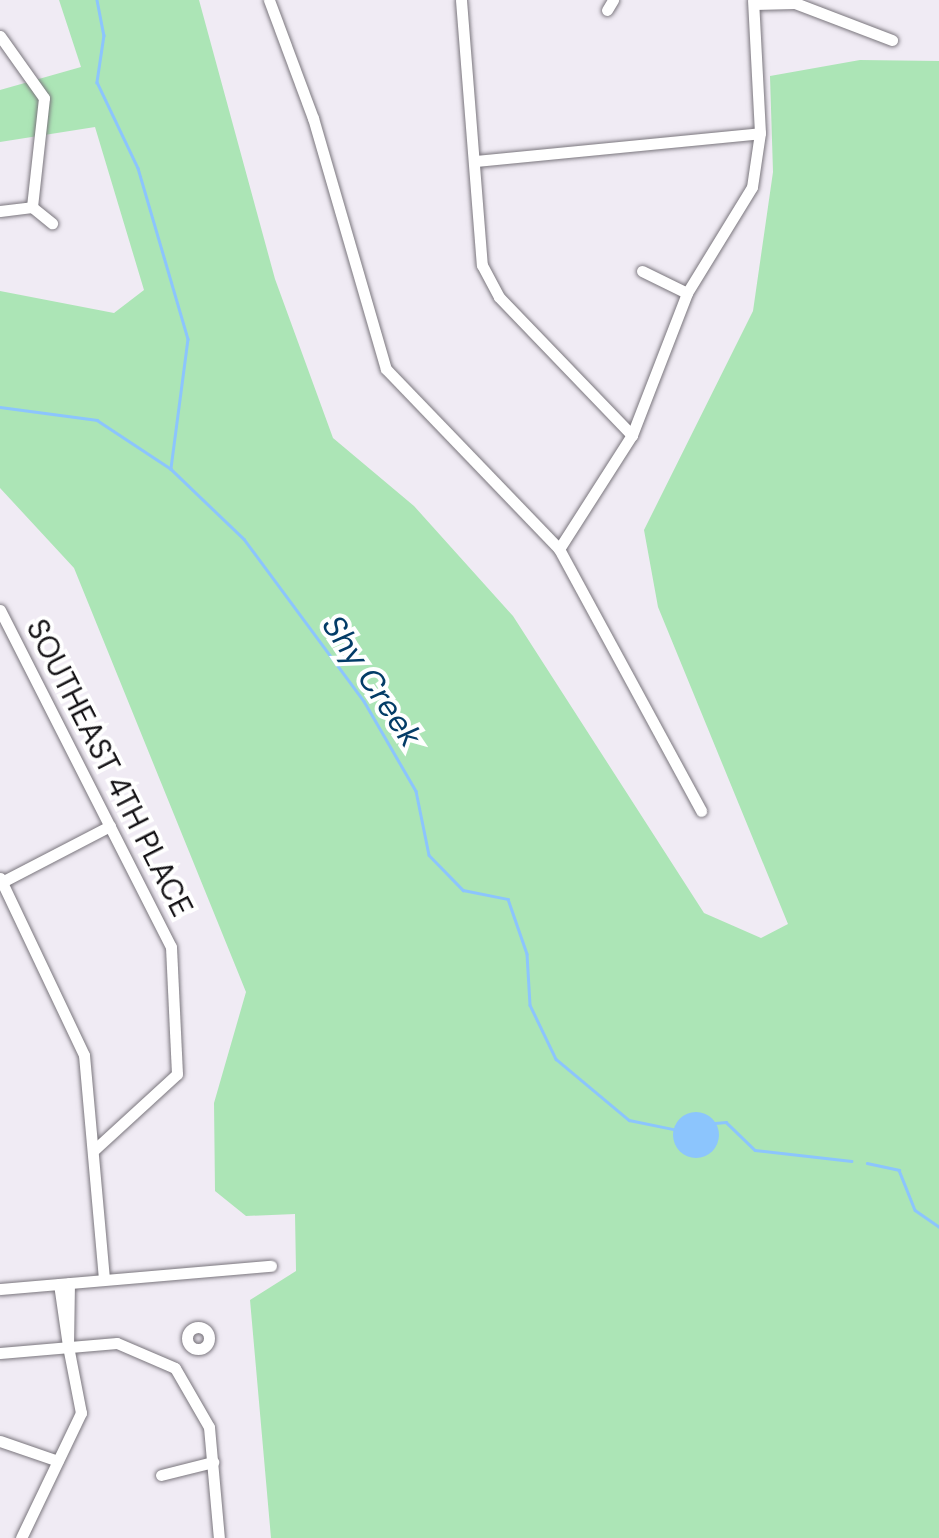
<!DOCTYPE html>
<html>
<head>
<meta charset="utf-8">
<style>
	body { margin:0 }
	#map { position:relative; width:939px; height:1538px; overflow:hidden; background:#f0ebf4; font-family:"DM Sans",sans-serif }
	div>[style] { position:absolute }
	.green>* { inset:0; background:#ace5b6 }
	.water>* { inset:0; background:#8cc5fd }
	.round { border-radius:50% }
	.stream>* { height:2.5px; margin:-1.25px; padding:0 1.25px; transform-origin:1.25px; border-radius:1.25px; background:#8cc5fd }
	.roads { filter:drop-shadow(0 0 2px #7a767d) drop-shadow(0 0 2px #7a767d) }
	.minor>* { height:11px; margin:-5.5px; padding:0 5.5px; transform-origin:5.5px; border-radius:5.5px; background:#fff }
	.minor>.ring { margin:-5.5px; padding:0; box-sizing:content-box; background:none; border:11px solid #fff; border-radius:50% }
	span { translate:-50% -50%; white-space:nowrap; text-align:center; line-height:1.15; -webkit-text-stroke:8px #fff; paint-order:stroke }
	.street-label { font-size:30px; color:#151316 }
	.water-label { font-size:32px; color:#033c67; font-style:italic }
</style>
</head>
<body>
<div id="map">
	<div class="green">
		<div style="clip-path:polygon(59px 0,199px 0,275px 279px,333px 438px,414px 506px,513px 616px,704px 913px,761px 938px,788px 924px,658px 607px,644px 530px,753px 311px,773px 172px,770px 76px,860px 60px,939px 61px,939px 1538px,271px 1538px,250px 1300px,296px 1271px,295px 1214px,246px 1216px,215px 1191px,214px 1103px,246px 992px,74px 568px,0 488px,0 291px,114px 313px,144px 290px,95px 127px,0 142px,0 90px,81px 67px)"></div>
	</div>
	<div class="water">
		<div class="round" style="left:673px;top:1112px;width:46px;height:46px"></div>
	</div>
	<div class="stream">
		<div style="left:97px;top:0;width:36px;rotate:79deg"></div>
		<div style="left:104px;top:35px;width:48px;rotate:98.5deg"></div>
		<div style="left:97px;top:82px;width:95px;rotate:64.5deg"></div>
		<div style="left:138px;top:168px;width:178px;rotate:73.7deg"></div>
		<div style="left:188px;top:339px;width:131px;rotate:97.5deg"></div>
		<div style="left:171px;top:469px;width:101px;rotate:43.8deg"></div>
		<div style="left:244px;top:539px;width:202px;rotate:53.5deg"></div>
		<div style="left:364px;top:701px;width:104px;rotate:60deg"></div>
		<div style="left:416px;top:791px;width:65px;rotate:78.5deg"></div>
		<div style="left:429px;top:855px;width:49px;rotate:45.8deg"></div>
		<div style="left:463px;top:890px;width:46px;rotate:11.3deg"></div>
		<div style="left:508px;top:899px;width:58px;rotate:70.9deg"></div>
		<div style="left:527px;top:954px;width:51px;rotate:86.6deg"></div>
		<div style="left:530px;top:1005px;width:60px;rotate:64.3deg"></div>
		<div style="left:556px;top:1059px;width:95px;rotate:39.9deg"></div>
		<div style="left:629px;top:1120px;width:45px;rotate:11.6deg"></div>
		<div style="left:0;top:407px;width:98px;rotate:7.6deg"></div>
		<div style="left:97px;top:420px;width:89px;rotate:33.5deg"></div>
		<div style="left:715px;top:1123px;width:11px;rotate:-5deg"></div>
		<div style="left:726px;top:1122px;width:40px;rotate:44deg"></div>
		<div style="left:755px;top:1150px;width:97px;rotate:6.5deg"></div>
		<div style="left:867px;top:1163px;width:33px;rotate:12deg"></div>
		<div style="left:899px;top:1170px;width:43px;rotate:68.2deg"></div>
		<div style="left:915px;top:1210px;width:29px;rotate:35deg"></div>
	</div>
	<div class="roads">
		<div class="minor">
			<div style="left:269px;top:0;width:126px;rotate:69.6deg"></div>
			<div style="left:313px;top:118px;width:261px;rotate:73.8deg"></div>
			<div style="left:386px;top:369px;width:250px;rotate:46.1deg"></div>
			<div style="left:559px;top:549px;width:298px;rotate:61.5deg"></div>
			<div style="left:461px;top:0;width:266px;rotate:85.5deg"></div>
			<div style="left:482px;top:265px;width:36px;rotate:62deg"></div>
			<div style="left:499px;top:297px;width:192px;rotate:46.1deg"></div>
			<div style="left:754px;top:4px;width:41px;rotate:-1.4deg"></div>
			<div style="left:795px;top:3px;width:104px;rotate:20.9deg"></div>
			<div style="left:607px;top:10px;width:12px;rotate:-59deg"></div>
			<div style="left:0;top:36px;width:76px;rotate:54.6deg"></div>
			<div style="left:44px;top:98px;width:110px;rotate:96.3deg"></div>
			<div style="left:476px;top:161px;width:285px;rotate:-5.6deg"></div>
			<div style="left:0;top:211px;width:32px;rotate:-7deg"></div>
			<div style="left:32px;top:207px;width:26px;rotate:39deg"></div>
			<div style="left:642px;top:271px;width:50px;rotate:26.1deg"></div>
			<div style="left:559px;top:549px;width:135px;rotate:-57.4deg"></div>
			<div style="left:632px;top:435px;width:152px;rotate:-68.8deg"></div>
			<div style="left:687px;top:293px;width:124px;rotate:-58.5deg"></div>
			<div style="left:752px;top:187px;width:55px;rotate:-81.6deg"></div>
			<div style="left:760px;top:133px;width:133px;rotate:-93deg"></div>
			<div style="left:0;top:610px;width:378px;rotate:63.1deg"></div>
			<div style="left:171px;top:947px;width:127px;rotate:87.3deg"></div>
			<div style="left:177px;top:1074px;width:114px;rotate:137.5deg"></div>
			<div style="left:0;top:878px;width:196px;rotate:64.6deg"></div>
			<div style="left:84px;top:1055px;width:225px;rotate:84.9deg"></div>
			<div style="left:0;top:883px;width:124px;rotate:-27.4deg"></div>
			<div style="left:59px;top:1284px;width:63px;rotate:81.7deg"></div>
			<div style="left:68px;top:1346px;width:63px;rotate:-89.1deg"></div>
			<div style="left:0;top:1289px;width:272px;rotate:-4.9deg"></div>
			<div class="ring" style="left:187px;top:1327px;width:11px;height:11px"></div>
			<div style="left:0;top:1353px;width:117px;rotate:-4.9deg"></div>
			<div style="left:117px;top:1343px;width:63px;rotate:23.3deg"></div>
			<div style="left:175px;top:1368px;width:68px;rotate:60deg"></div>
			<div style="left:209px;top:1427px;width:111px;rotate:84.9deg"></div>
			<div style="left:0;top:1441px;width:61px;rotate:19deg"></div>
			<div style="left:161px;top:1475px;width:54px;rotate:-14deg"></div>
			<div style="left:21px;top:1538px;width:139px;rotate:-64.4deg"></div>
			<div style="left:81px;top:1413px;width:68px;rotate:-101deg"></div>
		</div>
	</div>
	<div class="street-label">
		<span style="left:109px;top:768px;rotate:63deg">SOUTHEAST 4TH PLACE</span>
	</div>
	<div class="water-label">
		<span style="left:372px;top:681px;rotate:56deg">Shy Creek</span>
	</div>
</div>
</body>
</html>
